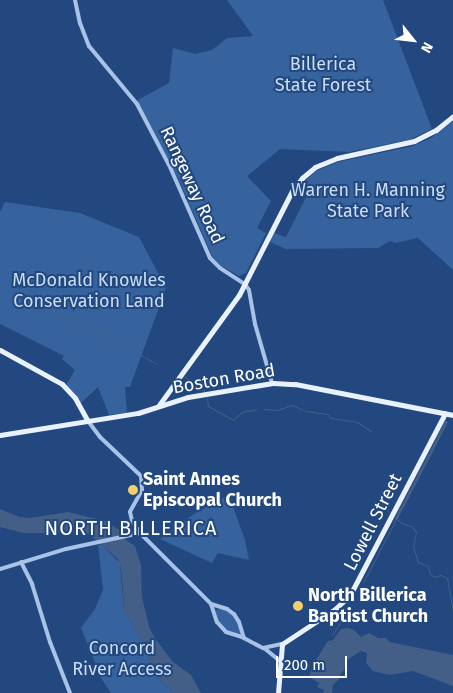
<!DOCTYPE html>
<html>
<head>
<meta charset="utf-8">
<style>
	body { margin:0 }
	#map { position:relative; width:453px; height:693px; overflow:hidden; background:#22487f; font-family:"Fira Sans",sans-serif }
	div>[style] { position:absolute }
	.green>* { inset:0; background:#36629d }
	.water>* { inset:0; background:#435f87 }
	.stream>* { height:1px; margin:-0.5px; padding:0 0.5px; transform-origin:0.5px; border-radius:0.5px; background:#435f87 }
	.canal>* { height:2.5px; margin:-1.25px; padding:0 1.25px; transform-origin:1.25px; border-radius:1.25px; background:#435f87 }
	.minor>* { height:4px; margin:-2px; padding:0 2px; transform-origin:2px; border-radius:2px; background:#a8c3e7 }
	.major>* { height:5px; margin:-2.5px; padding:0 2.5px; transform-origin:2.5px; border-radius:2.5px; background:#e9f1fd }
	.dots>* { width:14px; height:14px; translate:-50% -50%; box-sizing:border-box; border:2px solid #22487f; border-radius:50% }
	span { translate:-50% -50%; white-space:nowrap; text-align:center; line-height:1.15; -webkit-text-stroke:4px #22487f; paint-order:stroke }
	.park-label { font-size:18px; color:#cbddf5 }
	.street-label { font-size:18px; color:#fff }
	.poi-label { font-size:18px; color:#fff; font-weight:700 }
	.left { translate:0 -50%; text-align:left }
	.quarter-label { font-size:20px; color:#fff; letter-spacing:1px }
	.north { position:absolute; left:388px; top:15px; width:50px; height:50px; -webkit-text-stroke:4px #22487f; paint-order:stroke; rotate:119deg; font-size:14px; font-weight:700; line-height:20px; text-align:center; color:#fff }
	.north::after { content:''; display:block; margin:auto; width:18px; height:22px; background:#fff; clip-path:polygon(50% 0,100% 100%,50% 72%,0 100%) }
	.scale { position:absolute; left:276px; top:656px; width:71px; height:22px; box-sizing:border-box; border:2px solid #fff; border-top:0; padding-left:6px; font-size:15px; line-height:18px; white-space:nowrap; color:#fff; -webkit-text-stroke:4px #22487f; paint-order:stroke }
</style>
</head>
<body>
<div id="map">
	<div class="green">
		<div style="clip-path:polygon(227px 0,383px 0,432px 129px,409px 140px,349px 152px,280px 149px,247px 176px,271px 201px,257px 228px,266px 233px,246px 273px,239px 276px,220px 265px,213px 258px,178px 178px,136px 101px,169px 83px,173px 48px,195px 54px,212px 50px,227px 38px,253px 36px)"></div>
		<div style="clip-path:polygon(453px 121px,453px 270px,418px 238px,395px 243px,390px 241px,378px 248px,286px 249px,270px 242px,274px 233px,286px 237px,309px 191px,298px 188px,316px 171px,338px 162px,413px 146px,431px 138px)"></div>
		<div style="clip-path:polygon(5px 202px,80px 213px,139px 237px,166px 288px,130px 387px,125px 387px,127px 413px,109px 415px,98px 387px,81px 403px,66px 385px,75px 370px,62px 359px,64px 356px,0 324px,0 212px)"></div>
		<div style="clip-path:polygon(229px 495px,245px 540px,249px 560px,218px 553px,212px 563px,160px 539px,194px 514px)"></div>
		<div style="clip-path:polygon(101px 544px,120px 563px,124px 611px,145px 644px,153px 673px,174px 693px,111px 693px,95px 669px,96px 665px,81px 628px,95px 609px,103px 590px,98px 545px)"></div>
		<div style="clip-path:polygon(220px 608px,227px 609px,236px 617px,241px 632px,239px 634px,220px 628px,215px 611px)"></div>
	</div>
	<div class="water">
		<div style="clip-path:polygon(0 509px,20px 517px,30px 518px,68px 512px,105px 521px,119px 530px,126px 540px,135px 546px,141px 565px,142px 597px,149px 627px,156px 640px,173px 662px,191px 675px,201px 693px,174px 693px,153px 673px,145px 644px,124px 611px,122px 577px,120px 563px,116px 557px,87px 533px,23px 533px,0 527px)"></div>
		<div style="clip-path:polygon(348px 628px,354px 630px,361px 637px,369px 633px,378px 638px,386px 638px,390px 642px,453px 655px,453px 686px,413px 671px,389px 675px,373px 671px,366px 663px,367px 653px,361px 651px,347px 660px,344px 670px,339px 676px,339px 679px,333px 685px,332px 693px,323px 693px,324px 690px,317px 687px,319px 683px,309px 677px,313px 665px,328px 641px,333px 640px,341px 629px)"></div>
	</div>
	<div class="stream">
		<div style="left:38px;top:310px;width:40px;rotate:14.4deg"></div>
		<div style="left:77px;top:320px;width:91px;rotate:28.8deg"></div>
		<div style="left:185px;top:377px;width:24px;rotate:36deg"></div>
		<div style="left:207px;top:397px;width:9px;rotate:84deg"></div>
		<div style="left:208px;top:406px;width:29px;rotate:29deg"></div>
		<div style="left:233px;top:420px;width:12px;rotate:-42deg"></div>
		<div style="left:242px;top:412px;width:15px;rotate:-11deg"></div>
		<div style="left:264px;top:409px;width:13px;rotate:4deg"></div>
		<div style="left:277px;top:410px;width:16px;rotate:-18deg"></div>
		<div style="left:292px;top:405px;width:15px;rotate:23deg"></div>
		<div style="left:306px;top:411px;width:21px;rotate:8deg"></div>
		<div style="left:327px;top:414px;width:6px;rotate:45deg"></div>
		<div style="left:331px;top:418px;width:26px;rotate:9deg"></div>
		<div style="left:357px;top:422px;width:17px;rotate:33deg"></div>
		<div style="left:381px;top:491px;width:15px;rotate:82deg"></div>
		<div style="left:383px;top:506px;width:10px;rotate:45deg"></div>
		<div style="left:395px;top:517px;width:8px;rotate:45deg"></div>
		<div style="left:401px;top:523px;width:10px;rotate:17deg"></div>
		<div style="left:411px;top:526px;width:8px;rotate:50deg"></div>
		<div style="left:416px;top:532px;width:14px;rotate:102deg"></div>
		<div style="left:413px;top:546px;width:17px;rotate:73deg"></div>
		<div style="left:418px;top:562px;width:11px;rotate:22deg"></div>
		<div style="left:428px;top:566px;width:8px;rotate:76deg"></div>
		<div style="left:430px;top:574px;width:5px;rotate:37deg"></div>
		<div style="left:434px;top:577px;width:7px;rotate:-16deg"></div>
		<div style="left:441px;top:575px;width:7px;rotate:27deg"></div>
		<div style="left:447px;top:578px;width:34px;rotate:80deg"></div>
		<div style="left:364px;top:581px;width:70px;rotate:-62.7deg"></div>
		<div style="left:332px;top:635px;width:22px;rotate:-56deg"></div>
	</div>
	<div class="canal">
		<div style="left:432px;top:449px;width:30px;rotate:-63deg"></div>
		<div style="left:420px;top:472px;width:24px;rotate:-62deg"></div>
		<div style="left:396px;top:518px;width:50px;rotate:-62.4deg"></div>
	</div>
	<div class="minor">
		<div style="left:75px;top:0;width:24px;rotate:78deg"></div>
		<div style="left:80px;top:23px;width:25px;rotate:69deg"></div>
		<div style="left:89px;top:46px;width:75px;rotate:50.4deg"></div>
		<div style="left:137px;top:104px;width:71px;rotate:62.4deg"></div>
		<div style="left:170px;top:167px;width:99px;rotate:66.3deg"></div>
		<div style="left:210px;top:258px;width:14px;rotate:45deg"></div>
		<div style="left:220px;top:268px;width:30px;rotate:33deg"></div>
		<div style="left:245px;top:284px;width:7px;rotate:56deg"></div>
		<div style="left:249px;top:290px;width:35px;rotate:80deg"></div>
		<div style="left:255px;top:324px;width:61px;rotate:73.9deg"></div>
		<div style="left:88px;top:421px;width:20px;rotate:53deg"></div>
		<div style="left:100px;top:437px;width:57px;rotate:43.6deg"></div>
		<div style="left:141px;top:476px;width:14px;rotate:86deg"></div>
		<div style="left:142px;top:490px;width:25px;rotate:119deg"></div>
		<div style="left:130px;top:512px;width:9px;rotate:77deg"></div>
		<div style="left:132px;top:521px;width:14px;rotate:56deg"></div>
		<div style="left:140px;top:533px;width:100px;rotate:45deg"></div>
		<div style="left:211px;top:604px;width:17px;rotate:17deg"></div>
		<div style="left:227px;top:609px;width:9px;rotate:36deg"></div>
		<div style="left:234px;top:614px;width:9px;rotate:58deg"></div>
		<div style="left:239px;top:622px;width:17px;rotate:73deg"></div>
		<div style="left:21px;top:562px;width:25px;rotate:63deg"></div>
		<div style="left:32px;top:584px;width:61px;rotate:72.8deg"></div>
		<div style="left:50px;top:642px;width:55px;rotate:68.6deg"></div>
		<div style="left:0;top:569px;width:69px;rotate:-16.9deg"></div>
		<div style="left:66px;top:549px;width:76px;rotate:-12.2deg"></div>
		<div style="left:211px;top:604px;width:19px;rotate:72deg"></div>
		<div style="left:217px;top:622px;width:13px;rotate:48deg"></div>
		<div style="left:226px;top:632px;width:17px;rotate:17deg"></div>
		<div style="left:242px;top:637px;width:24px;rotate:28deg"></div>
		<div style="left:263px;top:648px;width:19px;rotate:-12deg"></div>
		<div style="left:264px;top:648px;width:22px;rotate:39deg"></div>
	</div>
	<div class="major">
		<div style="left:0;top:350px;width:71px;rotate:28.7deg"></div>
		<div style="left:62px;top:384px;width:19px;rotate:47deg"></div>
		<div style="left:75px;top:398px;width:26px;rotate:61deg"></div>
		<div style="left:159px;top:405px;width:136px;rotate:-54deg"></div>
		<div style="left:239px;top:295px;width:117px;rotate:-63deg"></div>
		<div style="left:292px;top:191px;width:16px;rotate:-52deg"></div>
		<div style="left:302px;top:178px;width:17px;rotate:-40deg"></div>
		<div style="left:315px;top:167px;width:24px;rotate:-22deg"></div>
		<div style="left:337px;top:158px;width:79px;rotate:-12.4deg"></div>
		<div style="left:414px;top:141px;width:25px;rotate:-27deg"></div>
		<div style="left:436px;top:130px;width:22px;rotate:-39deg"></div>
		<div style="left:0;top:435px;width:140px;rotate:-9.1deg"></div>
		<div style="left:138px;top:413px;width:52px;rotate:-17.7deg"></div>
		<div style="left:188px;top:397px;width:86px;rotate:-9.4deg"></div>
		<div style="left:273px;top:383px;width:22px;rotate:3deg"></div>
		<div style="left:295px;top:384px;width:161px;rotate:11.1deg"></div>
		<div style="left:278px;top:693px;width:49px;rotate:-85.3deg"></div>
		<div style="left:282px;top:644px;width:64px;rotate:-33.4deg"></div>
		<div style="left:335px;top:609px;width:21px;rotate:-43deg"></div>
		<div style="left:350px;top:595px;width:205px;rotate:-62.4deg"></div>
	</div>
	<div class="dots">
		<div style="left:133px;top:490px;background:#f2cf6a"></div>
		<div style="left:298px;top:606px;background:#f2cf6a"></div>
	</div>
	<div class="park-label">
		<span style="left:323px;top:75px">Billerica<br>State Forest</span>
		<span style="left:368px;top:201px">Warren H. Manning<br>State Park</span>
		<span style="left:89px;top:291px">McDonald Knowles<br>Conservation Land</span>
		<span style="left:122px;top:659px">Concord<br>River Access</span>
	</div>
	<div class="street-label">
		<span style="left:192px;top:185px;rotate:65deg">Rangeway Road</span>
		<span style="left:224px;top:379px;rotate:-10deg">Boston Road</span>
		<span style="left:373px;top:522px;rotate:-63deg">Lowell Street</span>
	</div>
	<div class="poi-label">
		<span class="left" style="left:143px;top:490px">Saint Annes<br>Episcopal Church</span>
		<span class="left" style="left:308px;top:606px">North Billerica<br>Baptist Church</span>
	</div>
	<div class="quarter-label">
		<span style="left:131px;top:528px">NORTH BILLERICA</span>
	</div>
	<div class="north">N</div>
	<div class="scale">200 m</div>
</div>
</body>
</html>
